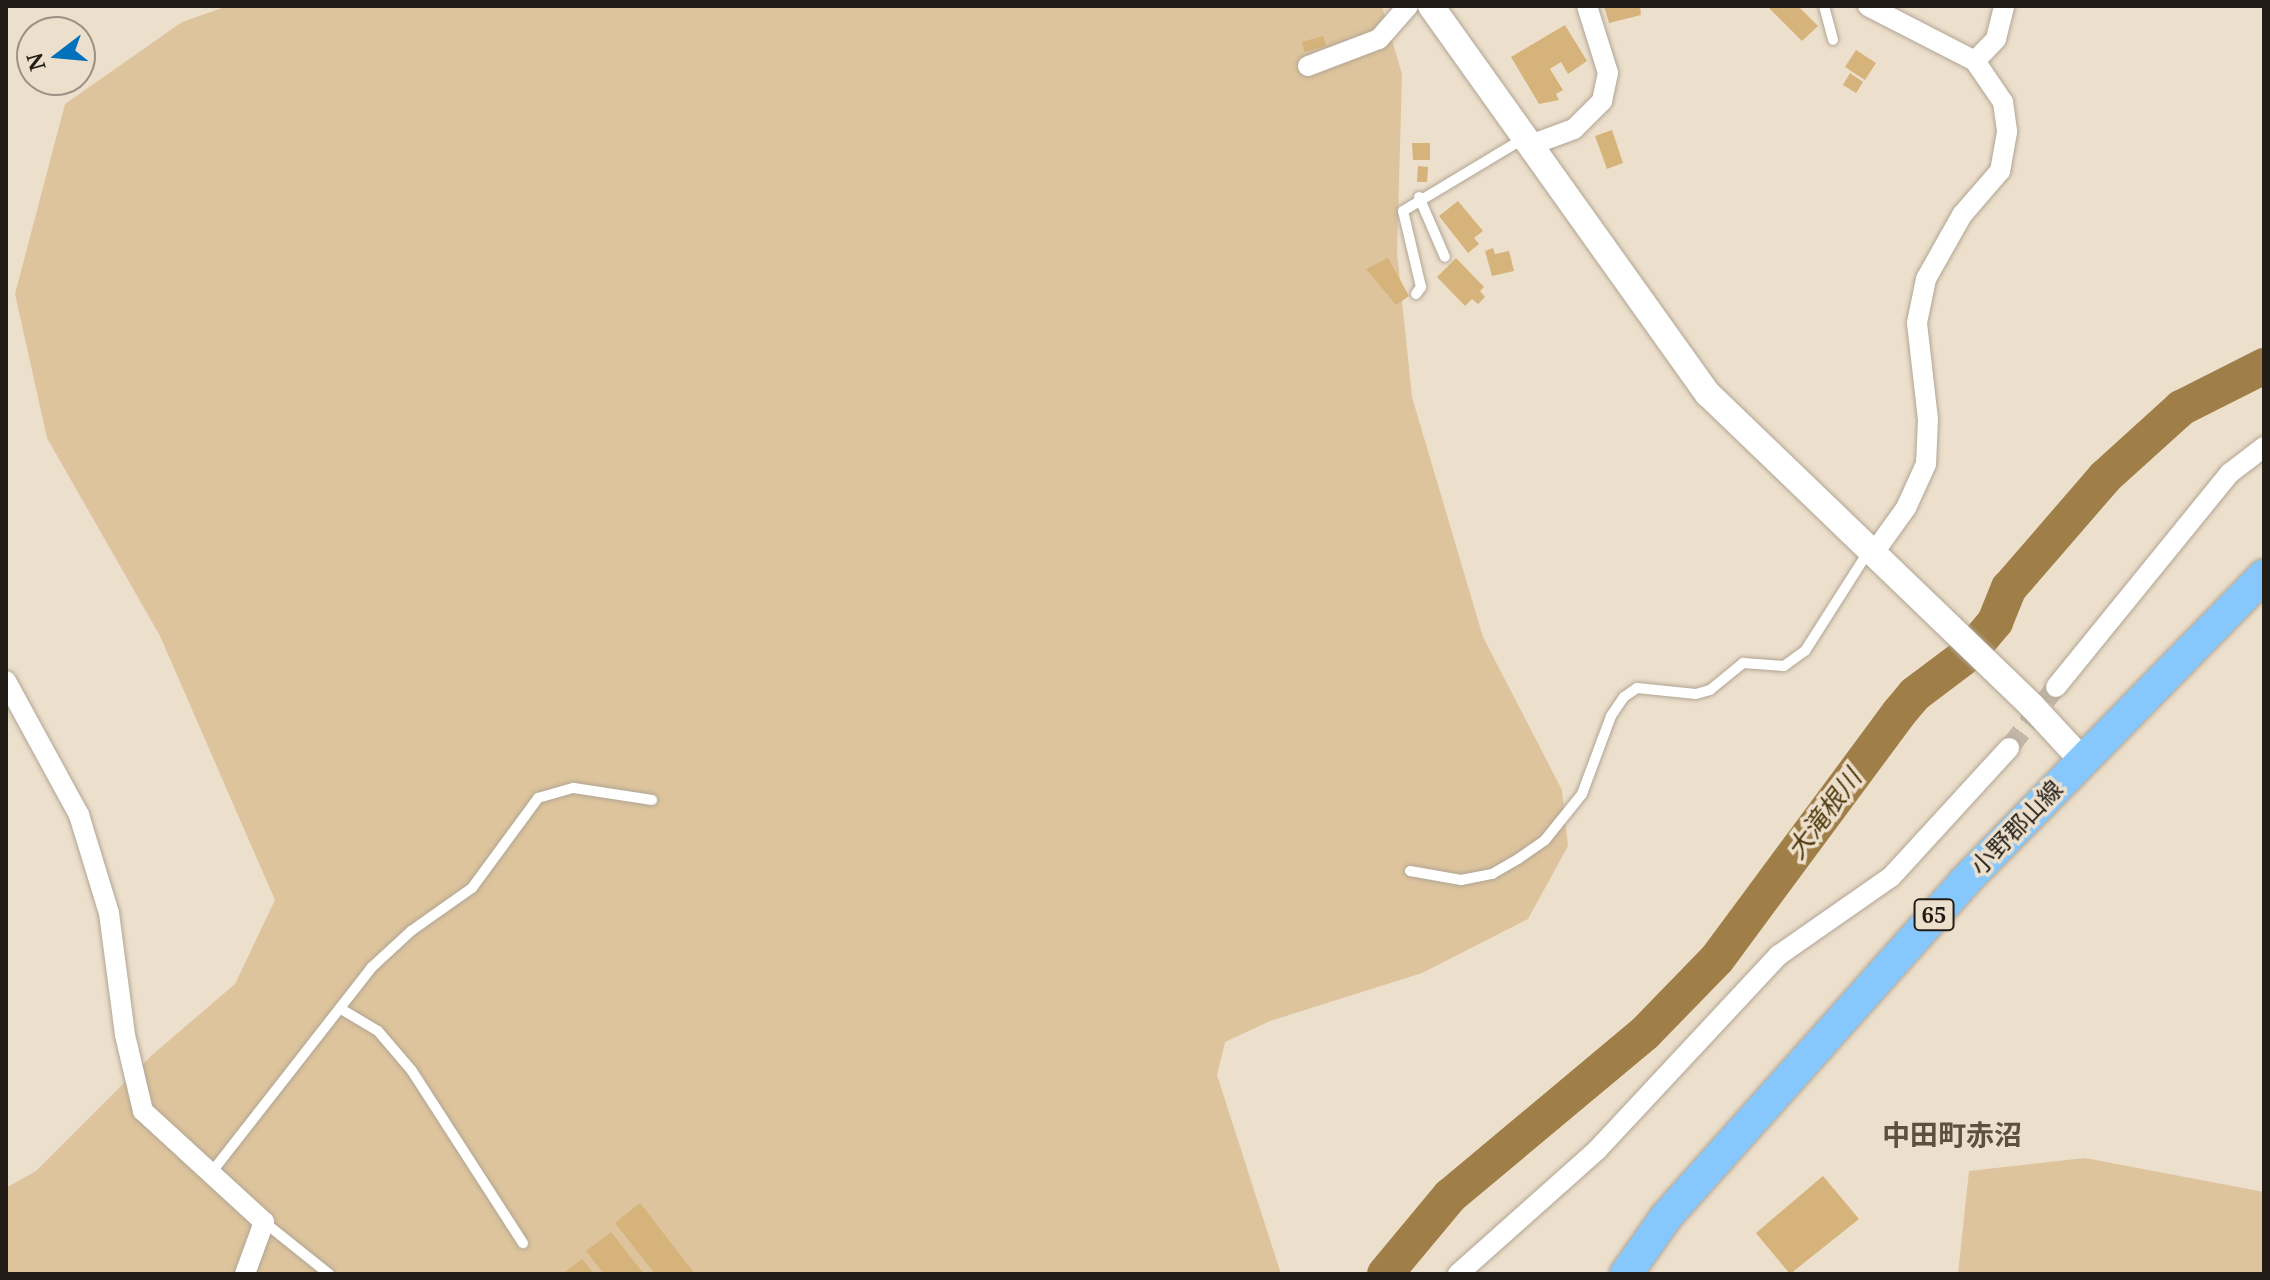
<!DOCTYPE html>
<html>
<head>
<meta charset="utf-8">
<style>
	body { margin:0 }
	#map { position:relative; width:2270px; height:1280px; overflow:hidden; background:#ecdfcc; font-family:"Noto Serif","Noto Sans JP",serif }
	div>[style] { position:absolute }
	.green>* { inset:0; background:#ddc49d }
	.river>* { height:36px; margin:-18px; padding:0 18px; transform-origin:18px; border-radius:18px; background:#9f7e48 }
	.building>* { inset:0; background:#d6b37b }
	.minor-tunnel>* { height:20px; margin-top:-10px; transform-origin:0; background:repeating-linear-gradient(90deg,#c3b8a8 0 20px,transparent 0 30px) }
	.roads { filter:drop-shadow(0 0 2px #b1a593) drop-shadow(0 0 2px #b1a593) }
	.service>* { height:10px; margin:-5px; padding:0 5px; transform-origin:5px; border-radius:5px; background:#fff }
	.minor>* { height:20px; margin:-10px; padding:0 10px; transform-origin:10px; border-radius:10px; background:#fff }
	.tertiary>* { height:26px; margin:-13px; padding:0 13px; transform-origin:13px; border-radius:13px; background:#fff }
	.primary>* { height:32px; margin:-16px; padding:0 16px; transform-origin:16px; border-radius:16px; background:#86c7fd }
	span { translate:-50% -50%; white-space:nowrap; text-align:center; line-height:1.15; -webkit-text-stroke:7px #ecdfcc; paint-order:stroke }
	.shield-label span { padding:2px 6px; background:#ecdfcc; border:2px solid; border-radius:6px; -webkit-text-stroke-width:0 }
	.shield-label { font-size:22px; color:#211d16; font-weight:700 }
	.street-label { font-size:24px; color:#211d16 }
	.water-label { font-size:26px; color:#51390c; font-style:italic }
	.quarter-label { font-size:28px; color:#5c5141; font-weight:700 }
	.frame { position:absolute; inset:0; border:8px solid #211d16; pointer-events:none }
	.north { position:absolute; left:16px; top:16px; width:80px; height:80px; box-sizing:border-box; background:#ecdfcc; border:2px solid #9b9183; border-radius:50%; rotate:254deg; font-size:22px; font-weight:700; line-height:32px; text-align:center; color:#211d16 }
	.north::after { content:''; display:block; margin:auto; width:28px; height:36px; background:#0171bc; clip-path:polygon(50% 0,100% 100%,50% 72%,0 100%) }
</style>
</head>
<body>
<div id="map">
	<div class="green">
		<div style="clip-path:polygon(228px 6px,1382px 6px,1402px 74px,1397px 252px,1412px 397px,1483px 637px,1562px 790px,1568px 846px,1528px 919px,1422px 973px,1270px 1021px,1225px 1042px,1217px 1075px,1281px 1274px,6px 1274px,6px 1188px,36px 1171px,152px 1055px,235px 984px,275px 900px,160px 636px,47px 438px,15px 294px,65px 104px,182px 22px)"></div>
		<div style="clip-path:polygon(2085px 1158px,2264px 1192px,2264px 1274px,1958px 1274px,1969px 1171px)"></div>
	</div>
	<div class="river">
		<div style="left:1385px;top:1274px;width:102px;rotate:-50.2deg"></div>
		<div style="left:1450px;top:1196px;width:254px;rotate:-39.9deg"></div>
		<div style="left:1645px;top:1033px;width:103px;rotate:-45.8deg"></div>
		<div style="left:1717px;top:959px;width:306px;rotate:-53.5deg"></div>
		<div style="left:1899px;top:713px;width:25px;rotate:-50deg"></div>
		<div style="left:1915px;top:694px;width:66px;rotate:-37deg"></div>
		<div style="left:1968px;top:654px;width:42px;rotate:-49.8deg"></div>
		<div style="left:1995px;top:622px;width:37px;rotate:-68deg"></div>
		<div style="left:2009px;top:588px;width:147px;rotate:-49.1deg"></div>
		<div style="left:2105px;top:477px;width:103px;rotate:-42.2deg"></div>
		<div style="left:2181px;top:408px;width:93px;rotate:-26.8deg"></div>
	</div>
	<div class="building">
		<div style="clip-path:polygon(1604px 6px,1640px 6px,1641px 15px,1609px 23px)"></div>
		<div style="clip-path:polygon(1767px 6px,1798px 6px,1818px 26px,1802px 41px)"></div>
		<div style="clip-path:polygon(1565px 25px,1587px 61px,1568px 74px,1561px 62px,1550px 69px,1563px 90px,1556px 94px,1559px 100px,1539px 104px,1511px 57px)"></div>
		<div style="clip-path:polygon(1323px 36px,1326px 46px,1304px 52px,1302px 42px)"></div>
		<div style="clip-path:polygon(1856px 50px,1876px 63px,1865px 80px,1845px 67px)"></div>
		<div style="clip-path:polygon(1850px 73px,1863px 82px,1856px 93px,1843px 85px)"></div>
		<div style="clip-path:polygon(1612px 130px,1623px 163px,1607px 169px,1595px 136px)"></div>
		<div style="clip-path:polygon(1412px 143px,1430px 143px,1430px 160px,1413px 160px)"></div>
		<div style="clip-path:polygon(1418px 166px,1428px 167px,1427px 182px,1417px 182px)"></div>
		<div style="clip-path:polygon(1458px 201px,1483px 231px,1474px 238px,1479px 244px,1468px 253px,1439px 216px)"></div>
		<div style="clip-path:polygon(1493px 248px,1495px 254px,1509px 251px,1514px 271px,1492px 276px,1485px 251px)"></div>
		<div style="clip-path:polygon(1388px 258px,1409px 296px,1396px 305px,1366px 269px)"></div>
		<div style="clip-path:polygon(1456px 258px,1484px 287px,1480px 291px,1485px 297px,1478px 304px,1472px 299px,1465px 306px,1437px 277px)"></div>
		<div style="clip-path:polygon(1823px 1176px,1859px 1219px,1790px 1274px,1756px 1233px)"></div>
		<div style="clip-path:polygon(640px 1203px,695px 1274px,655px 1274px,615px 1223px)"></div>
		<div style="clip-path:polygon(611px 1232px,644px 1274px,604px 1274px,586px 1251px)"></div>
		<div style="clip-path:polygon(582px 1259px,594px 1274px,562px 1274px)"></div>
	</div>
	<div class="minor-tunnel">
		<div style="left:2009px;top:748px;width:77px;rotate:-52.4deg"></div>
	</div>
	<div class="roads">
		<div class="service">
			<div style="left:1824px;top:6px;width:35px;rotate:75deg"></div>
			<div style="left:1419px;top:197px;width:65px;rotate:66.6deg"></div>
			<div style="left:1416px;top:294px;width:9px;rotate:-54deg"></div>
			<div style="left:1421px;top:287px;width:78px;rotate:-103.3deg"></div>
			<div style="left:1403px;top:211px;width:140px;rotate:-31deg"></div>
			<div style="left:1410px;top:871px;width:52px;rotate:10deg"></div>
			<div style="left:1461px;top:880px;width:32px;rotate:-11deg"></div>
			<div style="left:1492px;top:874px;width:30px;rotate:-30deg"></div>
			<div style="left:1518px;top:859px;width:33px;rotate:-35deg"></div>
			<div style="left:1545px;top:840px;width:59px;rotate:-51.2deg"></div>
			<div style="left:1582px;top:794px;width:83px;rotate:-69.6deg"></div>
			<div style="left:1611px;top:716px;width:23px;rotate:-56deg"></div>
			<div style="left:1624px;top:697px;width:16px;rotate:-35deg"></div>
			<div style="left:1637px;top:688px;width:59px;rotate:5.8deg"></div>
			<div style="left:1696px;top:694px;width:15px;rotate:-16deg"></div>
			<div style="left:1710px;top:690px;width:43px;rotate:-39.3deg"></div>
			<div style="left:1743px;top:663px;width:41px;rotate:4.2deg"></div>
			<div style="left:1784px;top:666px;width:26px;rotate:-36deg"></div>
			<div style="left:1805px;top:651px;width:117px;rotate:-57.5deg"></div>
			<div style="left:341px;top:1009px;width:43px;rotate:30.7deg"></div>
			<div style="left:378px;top:1031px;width:52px;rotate:49.6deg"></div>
			<div style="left:412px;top:1071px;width:205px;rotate:57.2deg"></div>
			<div style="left:211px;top:1173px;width:261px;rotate:-52deg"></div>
			<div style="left:372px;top:967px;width:53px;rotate:-42.7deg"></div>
			<div style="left:411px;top:931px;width:75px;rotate:-35.2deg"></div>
			<div style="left:472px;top:888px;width:112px;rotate:-53.7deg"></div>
			<div style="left:538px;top:798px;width:37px;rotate:-16deg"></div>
			<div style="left:574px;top:788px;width:79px;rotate:8.7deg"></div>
			<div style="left:264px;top:1222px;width:83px;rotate:38.7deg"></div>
		</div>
		<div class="minor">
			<div style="left:1868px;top:6px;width:120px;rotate:27.2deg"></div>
			<div style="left:1975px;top:61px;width:50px;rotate:55.7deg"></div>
			<div style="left:2003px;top:102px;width:30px;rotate:82deg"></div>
			<div style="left:2007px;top:132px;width:40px;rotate:100deg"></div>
			<div style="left:2000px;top:171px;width:58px;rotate:130.8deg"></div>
			<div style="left:1962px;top:215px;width:73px;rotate:119.4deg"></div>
			<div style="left:1926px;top:279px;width:45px;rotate:101.6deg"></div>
			<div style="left:1917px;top:323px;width:97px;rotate:83.5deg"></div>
			<div style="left:1928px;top:419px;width:45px;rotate:92.5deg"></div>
			<div style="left:1926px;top:464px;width:48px;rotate:114.4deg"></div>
			<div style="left:1906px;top:508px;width:57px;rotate:125.7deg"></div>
			<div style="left:1975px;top:61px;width:30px;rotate:-46deg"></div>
			<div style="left:1996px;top:39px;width:34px;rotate:-76deg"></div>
			<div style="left:1308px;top:66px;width:76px;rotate:-20.8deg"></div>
			<div style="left:1379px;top:39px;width:44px;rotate:-48.7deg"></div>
			<div style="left:1528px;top:146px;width:49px;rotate:-20.3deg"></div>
			<div style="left:1574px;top:129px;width:40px;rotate:-45deg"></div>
			<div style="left:1602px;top:101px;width:29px;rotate:-78deg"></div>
			<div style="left:1608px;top:73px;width:70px;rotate:-107.4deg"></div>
			<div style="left:6px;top:681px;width:153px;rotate:61.4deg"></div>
			<div style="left:79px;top:815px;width:102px;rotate:73deg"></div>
			<div style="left:109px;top:913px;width:123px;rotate:82.5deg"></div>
			<div style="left:125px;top:1035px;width:78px;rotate:76.7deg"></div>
			<div style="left:143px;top:1111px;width:164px;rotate:42.5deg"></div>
			<div style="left:264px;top:1222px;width:55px;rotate:110.1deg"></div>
			<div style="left:2056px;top:687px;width:276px;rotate:-50.9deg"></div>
			<div style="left:2230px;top:473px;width:43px;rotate:-37.4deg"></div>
			<div style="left:1458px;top:1274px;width:186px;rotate:-41.7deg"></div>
			<div style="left:1597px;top:1150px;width:267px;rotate:-47deg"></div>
			<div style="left:1779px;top:955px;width:136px;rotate:-34.9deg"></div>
			<div style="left:1891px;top:877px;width:175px;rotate:-47.5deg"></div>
		</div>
		<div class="tertiary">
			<div style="left:1431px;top:6px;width:477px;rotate:54.5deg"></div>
			<div style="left:1708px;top:394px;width:450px;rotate:43.9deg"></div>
			<div style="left:2032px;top:706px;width:72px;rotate:47.2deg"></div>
		</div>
		<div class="primary">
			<div style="left:1626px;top:1274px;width:70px;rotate:-54.9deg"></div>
			<div style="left:1666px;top:1217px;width:448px;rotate:-48.3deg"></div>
			<div style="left:1964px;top:882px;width:429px;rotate:-45.6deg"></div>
		</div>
	</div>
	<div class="shield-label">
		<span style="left:1934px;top:915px">65</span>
	</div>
	<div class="street-label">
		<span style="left:2016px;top:827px;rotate:-46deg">小野郡山線</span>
	</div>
	<div class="water-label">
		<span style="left:1824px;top:814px;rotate:-53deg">大滝根川</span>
	</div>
	<div class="quarter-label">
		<span style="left:1952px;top:1134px">中田町赤沼</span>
	</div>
	<div class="frame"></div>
	<div class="north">N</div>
</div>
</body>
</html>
